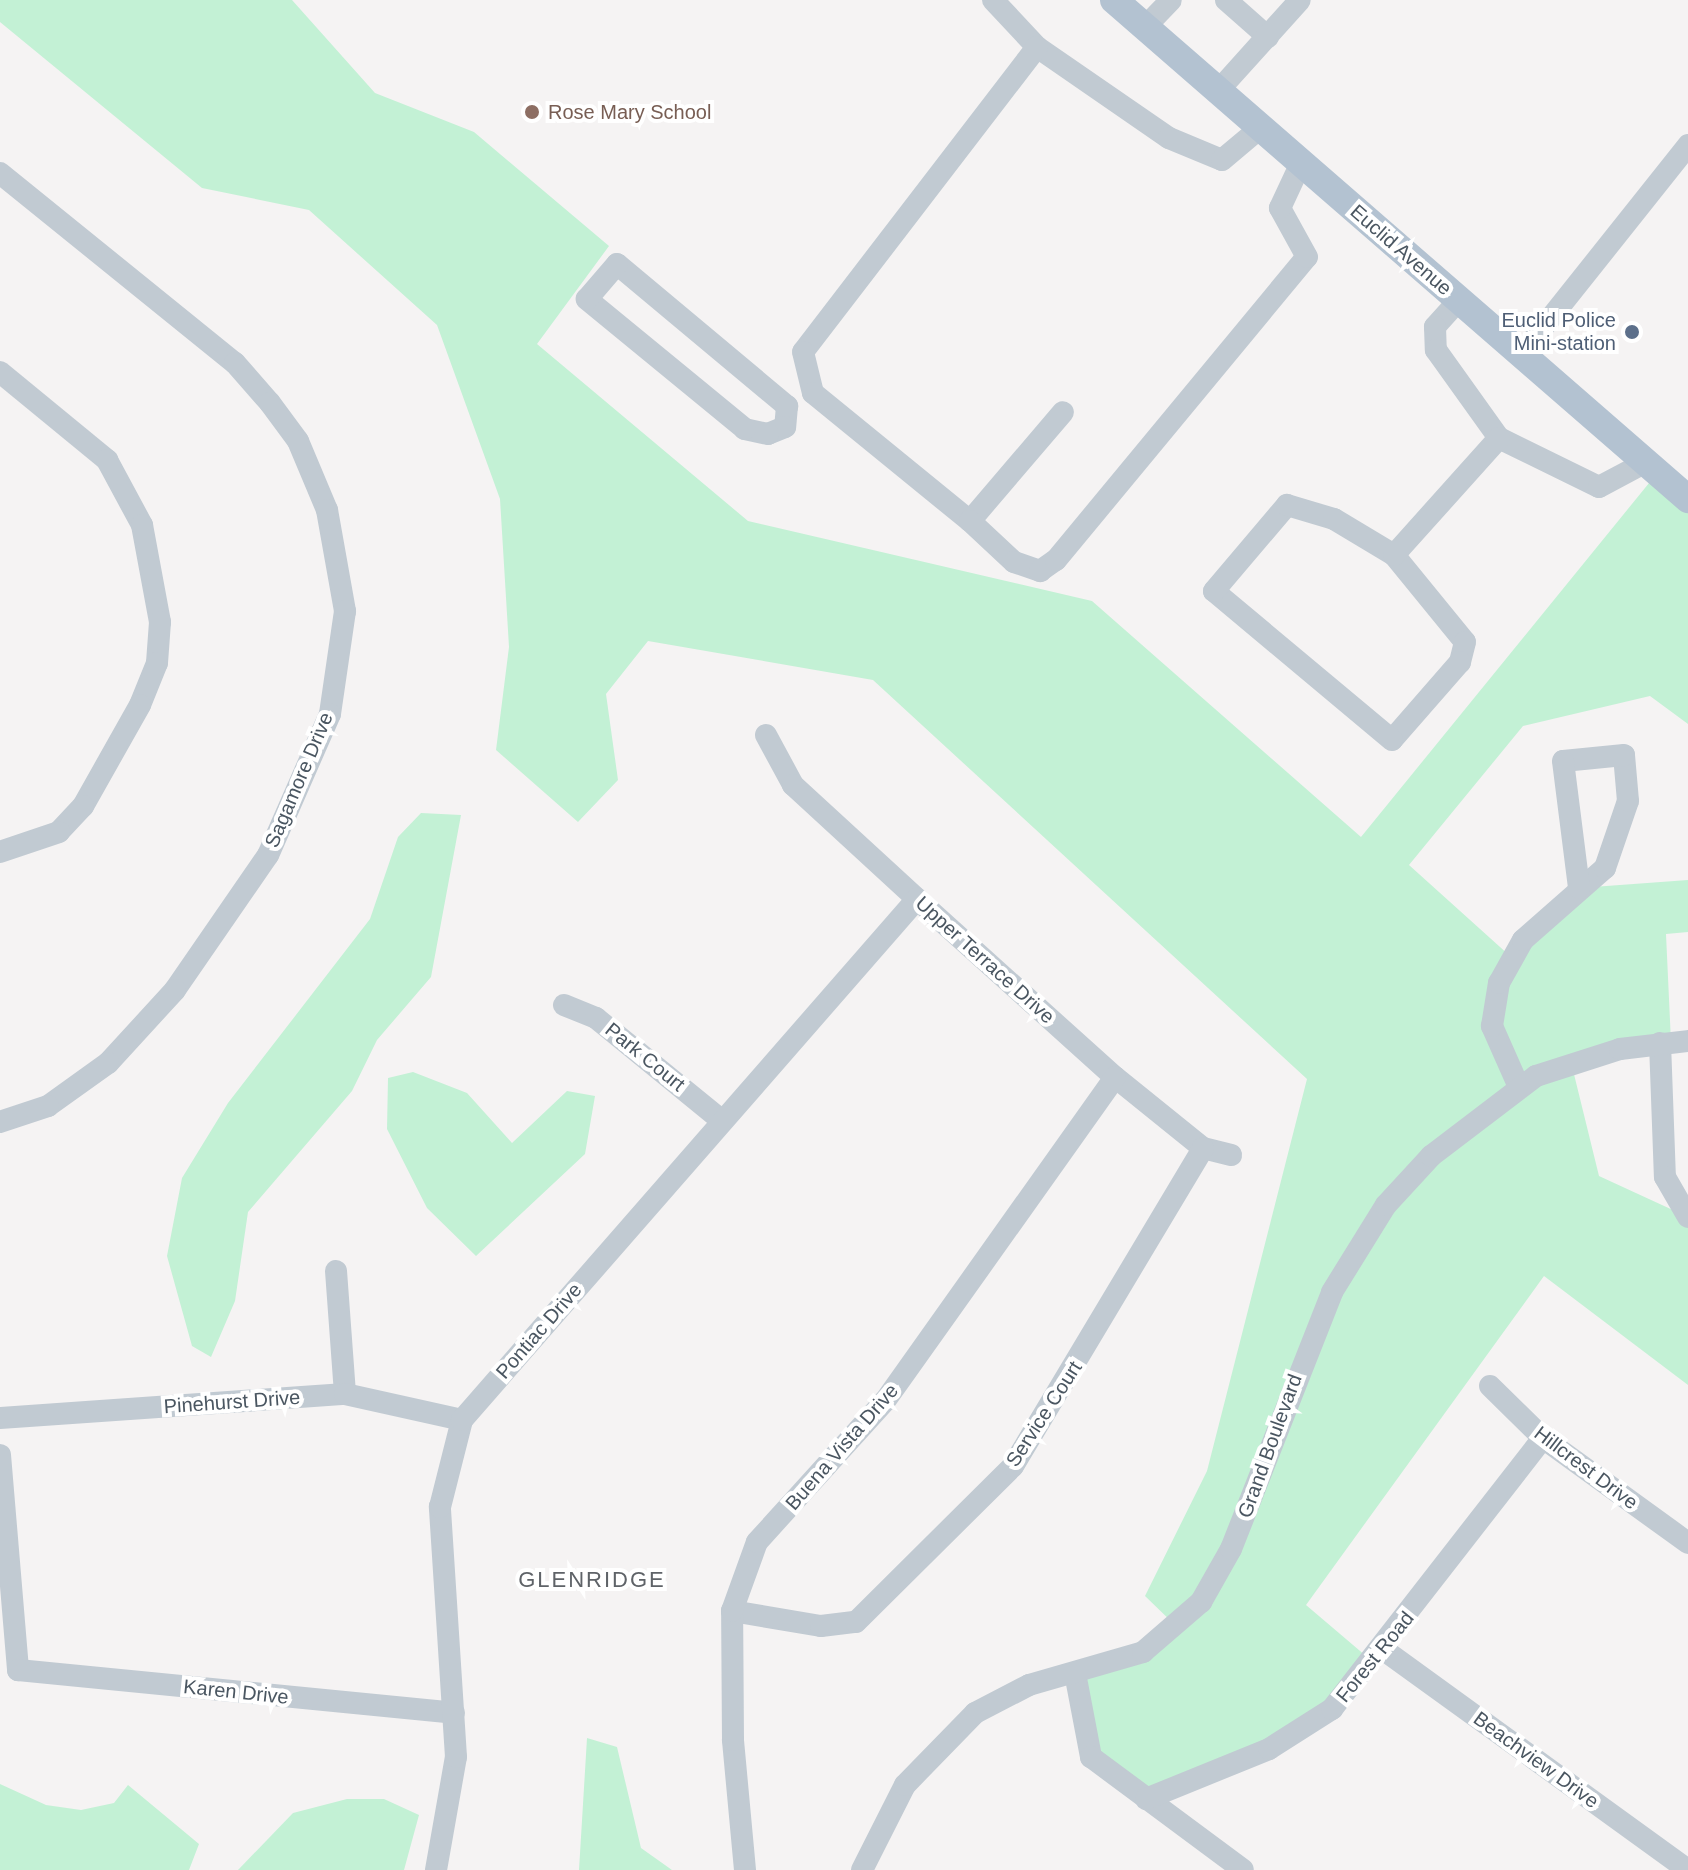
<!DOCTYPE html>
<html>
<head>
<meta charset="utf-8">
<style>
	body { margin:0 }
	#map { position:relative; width:1688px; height:1870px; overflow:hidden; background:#f5f3f3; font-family:Helvetica,sans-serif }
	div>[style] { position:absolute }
	.green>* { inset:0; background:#c3f1d5 }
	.minor>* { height:22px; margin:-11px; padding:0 11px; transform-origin:11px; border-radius:11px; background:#c1cad2 }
	.major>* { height:28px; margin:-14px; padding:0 14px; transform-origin:14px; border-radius:14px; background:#b3c2d1 }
	.dots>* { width:22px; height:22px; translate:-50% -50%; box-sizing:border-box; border:4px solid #fff; border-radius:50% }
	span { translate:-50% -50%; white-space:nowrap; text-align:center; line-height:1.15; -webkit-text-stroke:8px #fff; paint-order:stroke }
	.education-label { font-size:20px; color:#785e54 }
	.left { translate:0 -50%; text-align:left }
	.street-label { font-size:20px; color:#4a5661 }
	.service-label { font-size:20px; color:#4e5e75 }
	.right { translate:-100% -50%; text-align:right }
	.neighbourhood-label { font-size:22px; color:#5f6368; letter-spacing:2px }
</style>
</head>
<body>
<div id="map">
	<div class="green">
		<div style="clip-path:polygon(0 0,292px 0,375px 93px,474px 132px,609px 246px,537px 344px,748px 521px,1092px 601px,1361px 837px,1658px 472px,1688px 499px,1688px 724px,1650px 696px,1523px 726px,1409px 865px,1510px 956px,1579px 888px,1688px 880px,1688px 932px,1666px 934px,1671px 1042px,1571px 1062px,1599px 1176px,1688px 1217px,1688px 1385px,1544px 1276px,1306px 1605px,1373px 1662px,1332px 1709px,1146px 1799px,1107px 1774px,1075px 1673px,1177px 1627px,1145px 1596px,1207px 1471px,1307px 1079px,873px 680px,648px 641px,606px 694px,618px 780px,578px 822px,496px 750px,509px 647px,500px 499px,437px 325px,309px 210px,202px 188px,0 22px)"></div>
		<div style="clip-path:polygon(421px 813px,461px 815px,431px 977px,377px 1040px,352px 1091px,248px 1212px,235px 1301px,211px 1357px,192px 1346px,167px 1256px,182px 1178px,228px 1103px,370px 919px,398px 837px)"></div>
		<div style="clip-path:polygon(413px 1072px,467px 1093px,512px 1143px,567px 1091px,595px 1096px,585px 1154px,476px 1256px,427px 1208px,387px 1129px,388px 1078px)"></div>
		<div style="clip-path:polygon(587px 1738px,617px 1747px,641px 1848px,672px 1870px,579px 1870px)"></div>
		<div style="clip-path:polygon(0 1784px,46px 1805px,81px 1810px,114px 1803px,128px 1785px,199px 1844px,189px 1870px,0 1870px)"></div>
		<div style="clip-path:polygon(347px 1799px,384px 1799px,419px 1815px,404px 1870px,238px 1870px,293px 1813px)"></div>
	</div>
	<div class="minor">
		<div style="left:993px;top:0;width:64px;rotate:46.9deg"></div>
		<div style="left:1037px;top:47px;width:160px;rotate:34.6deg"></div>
		<div style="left:1169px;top:138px;width:57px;rotate:22.5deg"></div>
		<div style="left:1222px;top:160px;width:50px;rotate:-40.1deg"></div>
		<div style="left:1226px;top:0;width:56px;rotate:41.4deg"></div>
		<div style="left:1145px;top:27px;width:37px;rotate:-46deg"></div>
		<div style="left:1037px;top:47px;width:384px;rotate:127.5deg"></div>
		<div style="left:803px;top:352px;width:42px;rotate:76.3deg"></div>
		<div style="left:813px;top:393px;width:203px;rotate:39.2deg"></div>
		<div style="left:970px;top:521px;width:143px;rotate:-49.5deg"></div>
		<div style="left:1218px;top:91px;width:122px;rotate:-48deg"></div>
		<div style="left:0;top:173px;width:302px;rotate:39deg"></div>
		<div style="left:235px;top:363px;width:53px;rotate:48.8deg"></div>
		<div style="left:270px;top:403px;width:47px;rotate:53.6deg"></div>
		<div style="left:298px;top:441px;width:75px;rotate:67.2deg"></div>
		<div style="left:327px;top:510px;width:103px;rotate:79.9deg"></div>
		<div style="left:345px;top:611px;width:104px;rotate:98.3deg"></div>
		<div style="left:330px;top:714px;width:154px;rotate:113.7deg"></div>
		<div style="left:268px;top:855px;width:164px;rotate:124.6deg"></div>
		<div style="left:175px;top:990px;width:99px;rotate:132.5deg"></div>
		<div style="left:108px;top:1063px;width:74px;rotate:144.4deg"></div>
		<div style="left:48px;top:1106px;width:51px;rotate:161.6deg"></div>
		<div style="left:617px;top:264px;width:222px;rotate:39.9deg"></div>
		<div style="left:787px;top:406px;width:21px;rotate:95deg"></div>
		<div style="left:785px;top:427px;width:18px;rotate:158deg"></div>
		<div style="left:768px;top:434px;width:24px;rotate:-168deg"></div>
		<div style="left:745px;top:429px;width:205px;rotate:-140.6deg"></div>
		<div style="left:587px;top:299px;width:46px;rotate:-49.4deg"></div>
		<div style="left:1459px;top:300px;width:36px;rotate:132deg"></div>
		<div style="left:1435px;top:327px;width:23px;rotate:88deg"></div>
		<div style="left:1436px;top:350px;width:108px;rotate:54.4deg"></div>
		<div style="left:1499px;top:438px;width:111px;rotate:26.1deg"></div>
		<div style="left:1599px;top:487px;width:53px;rotate:-28deg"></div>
		<div style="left:1522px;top:354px;width:267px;rotate:-51.5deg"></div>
		<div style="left:0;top:372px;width:139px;rotate:39.4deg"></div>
		<div style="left:107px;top:460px;width:74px;rotate:61.7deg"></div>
		<div style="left:142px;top:525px;width:99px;rotate:79.5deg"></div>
		<div style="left:160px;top:622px;width:41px;rotate:94.2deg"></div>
		<div style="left:157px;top:663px;width:45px;rotate:112deg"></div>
		<div style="left:140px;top:705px;width:116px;rotate:119.4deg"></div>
		<div style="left:83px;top:806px;width:35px;rotate:133deg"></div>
		<div style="left:59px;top:832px;width:62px;rotate:161.3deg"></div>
		<div style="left:970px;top:521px;width:60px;rotate:43deg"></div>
		<div style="left:1014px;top:562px;width:28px;rotate:19deg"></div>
		<div style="left:1040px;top:571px;width:19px;rotate:-35deg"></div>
		<div style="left:1056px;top:560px;width:393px;rotate:-50.4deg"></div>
		<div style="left:1307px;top:257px;width:56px;rotate:-118.9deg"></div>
		<div style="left:1280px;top:208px;width:50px;rotate:-65deg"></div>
		<div style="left:1394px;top:555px;width:112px;rotate:50.8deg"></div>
		<div style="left:1465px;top:642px;width:21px;rotate:104deg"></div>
		<div style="left:1460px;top:662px;width:103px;rotate:131.1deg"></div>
		<div style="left:1392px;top:740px;width:232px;rotate:-140.1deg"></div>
		<div style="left:1214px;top:591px;width:113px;rotate:-49.7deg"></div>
		<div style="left:1287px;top:505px;width:49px;rotate:16.6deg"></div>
		<div style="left:1334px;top:519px;width:70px;rotate:31deg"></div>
		<div style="left:1394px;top:555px;width:157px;rotate:-48.1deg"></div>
		<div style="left:766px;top:735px;width:57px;rotate:61.6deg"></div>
		<div style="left:793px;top:785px;width:168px;rotate:42.6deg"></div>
		<div style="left:917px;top:899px;width:266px;rotate:42deg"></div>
		<div style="left:1115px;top:1077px;width:113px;rotate:38.9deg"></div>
		<div style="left:1203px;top:1148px;width:29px;rotate:14deg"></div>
		<div style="left:564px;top:1005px;width:35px;rotate:22deg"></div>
		<div style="left:596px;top:1018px;width:160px;rotate:39.2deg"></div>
		<div style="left:1660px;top:1043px;width:134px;rotate:87.9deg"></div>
		<div style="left:1665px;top:1177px;width:46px;rotate:60.1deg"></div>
		<div style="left:1519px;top:1087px;width:67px;rotate:-113.9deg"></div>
		<div style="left:1492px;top:1026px;width:44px;rotate:-80.8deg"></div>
		<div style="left:1499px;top:983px;width:49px;rotate:-60.8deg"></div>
		<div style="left:1523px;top:940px;width:109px;rotate:-41.3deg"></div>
		<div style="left:1605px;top:868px;width:71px;rotate:-71.1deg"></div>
		<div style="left:1628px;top:801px;width:46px;rotate:-95deg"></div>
		<div style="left:1624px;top:755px;width:61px;rotate:174.4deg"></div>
		<div style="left:1563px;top:761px;width:128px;rotate:82.8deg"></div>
		<div style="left:336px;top:1271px;width:123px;rotate:85.8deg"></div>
		<div style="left:1490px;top:1386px;width:74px;rotate:44.5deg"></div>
		<div style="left:1543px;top:1438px;width:179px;rotate:35.9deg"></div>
		<div style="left:0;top:1418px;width:346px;rotate:-4deg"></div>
		<div style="left:345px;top:1394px;width:120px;rotate:12.5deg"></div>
		<div style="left:0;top:1455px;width:216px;rotate:85.2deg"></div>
		<div style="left:18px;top:1670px;width:438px;rotate:5.6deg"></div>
		<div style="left:732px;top:1611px;width:90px;rotate:9.6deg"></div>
		<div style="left:821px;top:1626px;width:35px;rotate:-7deg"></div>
		<div style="left:856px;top:1622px;width:221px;rotate:-44.8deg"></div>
		<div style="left:1013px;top:1466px;width:370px;rotate:-59.1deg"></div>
		<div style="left:1384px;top:1650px;width:375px;rotate:35.9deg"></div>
		<div style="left:1075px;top:1673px;width:86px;rotate:79.2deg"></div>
		<div style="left:1091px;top:1757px;width:189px;rotate:36.6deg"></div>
		<div style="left:1146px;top:1799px;width:133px;rotate:-22.1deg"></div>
		<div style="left:1269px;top:1749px;width:75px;rotate:-32.4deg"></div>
		<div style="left:1332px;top:1709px;width:343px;rotate:-52.1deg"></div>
		<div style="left:436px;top:1870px;width:115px;rotate:-80deg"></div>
		<div style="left:456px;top:1757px;width:251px;rotate:-93.7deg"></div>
		<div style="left:440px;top:1507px;width:90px;rotate:-75.8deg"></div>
		<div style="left:462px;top:1420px;width:692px;rotate:-48.87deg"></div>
		<div style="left:745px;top:1870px;width:131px;rotate:-95.3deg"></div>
		<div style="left:733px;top:1740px;width:129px;rotate:-90.4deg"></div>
		<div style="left:732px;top:1611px;width:73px;rotate:-70.1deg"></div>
		<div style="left:757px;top:1542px;width:190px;rotate:-47.8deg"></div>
		<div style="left:885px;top:1401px;width:397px;rotate:-54.6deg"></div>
		<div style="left:862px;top:1870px;width:95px;rotate:-63.2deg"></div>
		<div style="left:905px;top:1785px;width:100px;rotate:-45.8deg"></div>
		<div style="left:975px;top:1713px;width:61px;rotate:-27.4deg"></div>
		<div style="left:1029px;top:1685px;width:119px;rotate:-16.1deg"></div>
		<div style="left:1143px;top:1652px;width:77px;rotate:-40.8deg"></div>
		<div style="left:1201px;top:1602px;width:61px;rotate:-60.5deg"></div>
		<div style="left:1231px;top:1549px;width:276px;rotate:-68.5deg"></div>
		<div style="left:1332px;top:1292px;width:102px;rotate:-58.2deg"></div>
		<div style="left:1386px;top:1205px;width:67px;rotate:-47.4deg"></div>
		<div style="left:1431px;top:1156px;width:132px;rotate:-37.3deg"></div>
		<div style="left:1536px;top:1076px;width:88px;rotate:-17.8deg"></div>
		<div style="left:1620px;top:1049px;width:68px;rotate:-6.7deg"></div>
	</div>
	<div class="major">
		<div style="left:1114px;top:0;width:761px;rotate:41deg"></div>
	</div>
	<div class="dots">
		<div style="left:532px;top:112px;background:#8d6e63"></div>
		<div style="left:1632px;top:332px;background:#5c6f8a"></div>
	</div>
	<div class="education-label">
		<span class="left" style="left:548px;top:112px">Rose Mary School</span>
	</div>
	<div class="street-label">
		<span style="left:1401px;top:250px;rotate:41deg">Euclid Avenue</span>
		<span style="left:299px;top:780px;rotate:-67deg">Sagamore Drive</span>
		<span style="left:985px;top:960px;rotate:42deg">Upper Terrace Drive</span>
		<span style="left:645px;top:1057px;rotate:39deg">Park Court</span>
		<span style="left:539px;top:1331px;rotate:-49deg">Pontiac Drive</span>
		<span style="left:232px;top:1402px;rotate:-4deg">Pinehurst Drive</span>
		<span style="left:1044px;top:1414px;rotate:-57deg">Service Court</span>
		<span style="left:1270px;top:1446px;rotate:-70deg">Grand Boulevard</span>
		<span style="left:842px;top:1447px;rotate:-49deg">Buena Vista Drive</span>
		<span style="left:1586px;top:1468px;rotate:37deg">Hillcrest Drive</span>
		<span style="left:1375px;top:1657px;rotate:-51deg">Forest Road</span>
		<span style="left:236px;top:1692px;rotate:6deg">Karen Drive</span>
		<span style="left:1536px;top:1760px;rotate:36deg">Beachview Drive</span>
	</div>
	<div class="service-label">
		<span class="right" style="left:1616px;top:332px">Euclid Police<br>Mini-station</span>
	</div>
	<div class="neighbourhood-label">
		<span style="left:592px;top:1580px">GLENRIDGE</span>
	</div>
</div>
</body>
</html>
